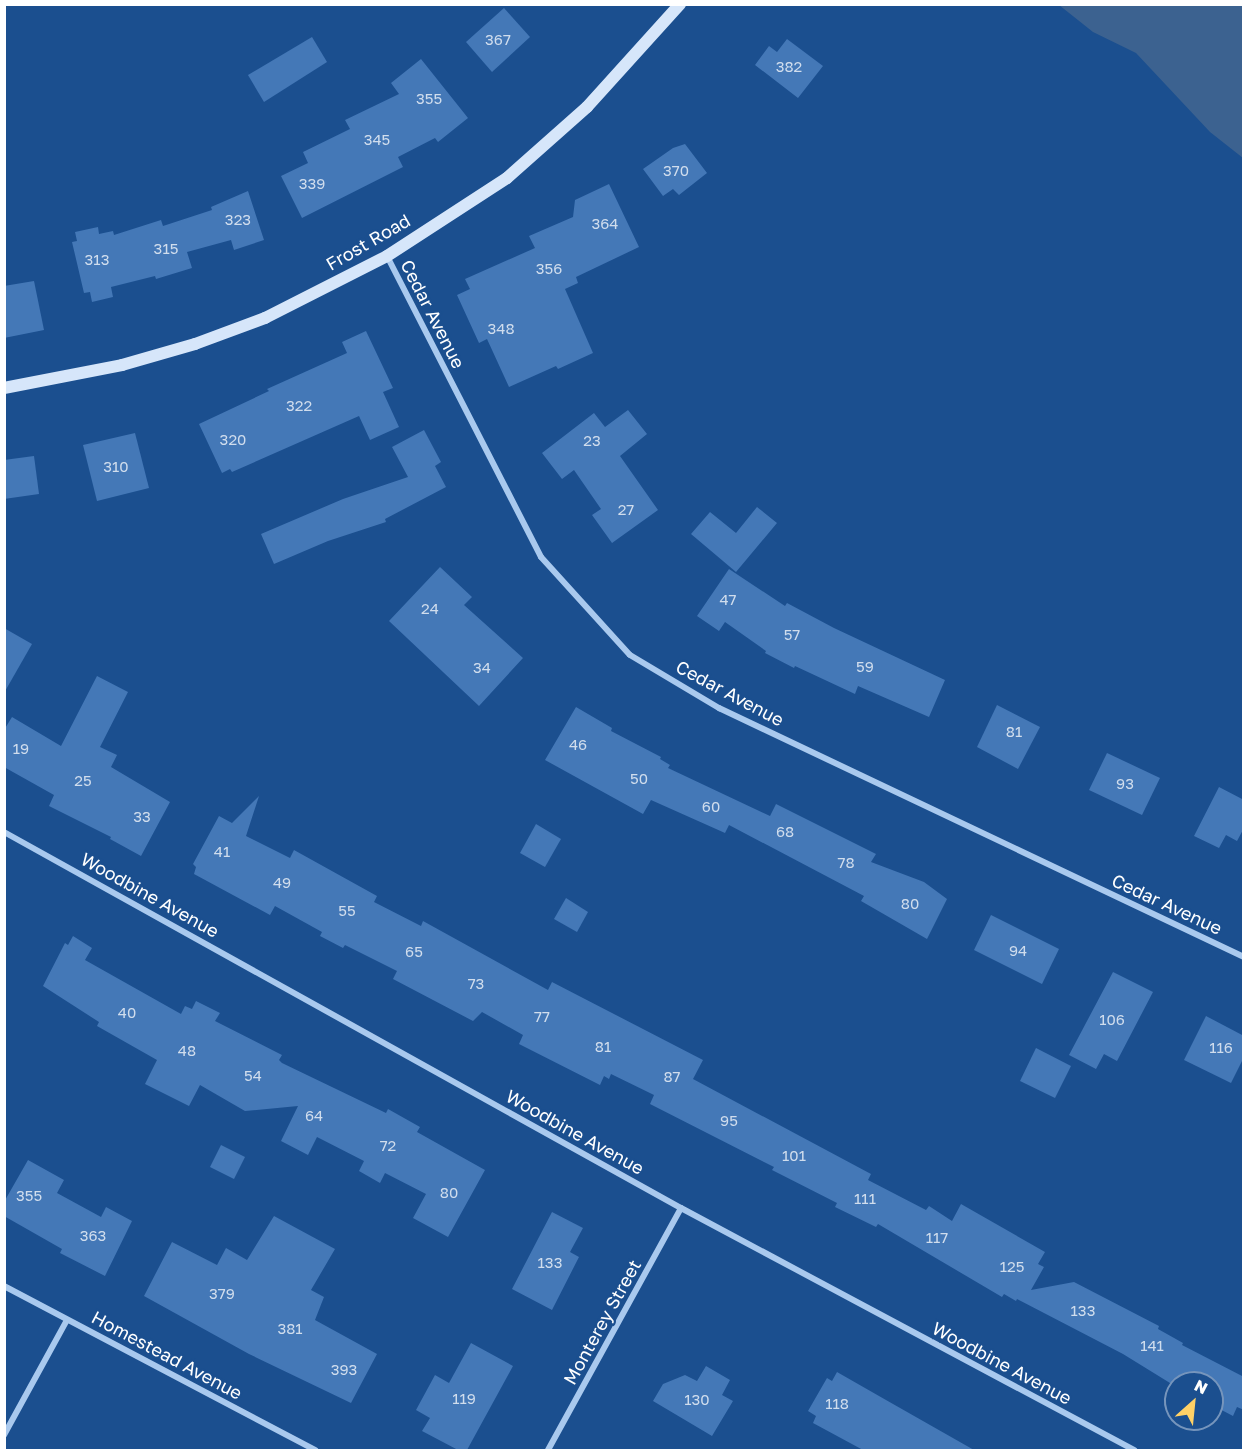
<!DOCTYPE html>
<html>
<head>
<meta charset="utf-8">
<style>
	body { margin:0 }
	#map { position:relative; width:1248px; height:1455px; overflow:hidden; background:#1b4f8f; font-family:"Golos Text",sans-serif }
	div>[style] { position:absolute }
	.water>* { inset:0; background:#3c6290 }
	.building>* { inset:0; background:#4478b7 }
	.street>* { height:6px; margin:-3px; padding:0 3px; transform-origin:3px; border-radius:3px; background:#a9c9ee }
	.secondary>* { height:12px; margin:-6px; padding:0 6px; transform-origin:6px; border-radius:6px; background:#d6e6fa }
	span { translate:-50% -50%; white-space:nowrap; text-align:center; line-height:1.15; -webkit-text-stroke:4.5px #1b4f8f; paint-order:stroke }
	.number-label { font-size:15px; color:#d0dded }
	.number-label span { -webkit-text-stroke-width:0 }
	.street-label { font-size:18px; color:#fff }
	.frame { position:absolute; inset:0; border:6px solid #fff; pointer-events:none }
	.north { position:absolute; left:1164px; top:1371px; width:60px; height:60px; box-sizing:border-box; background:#1b4f8f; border:2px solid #7695bc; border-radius:50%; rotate:27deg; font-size:16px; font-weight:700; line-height:24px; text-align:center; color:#fff }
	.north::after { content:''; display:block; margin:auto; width:21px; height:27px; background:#ffd166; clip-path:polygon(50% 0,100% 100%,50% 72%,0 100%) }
</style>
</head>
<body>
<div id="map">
	<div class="water">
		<div style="clip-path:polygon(1059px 5px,1243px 5px,1243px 158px,1210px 132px,1136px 53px,1093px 32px)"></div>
	</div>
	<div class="building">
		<div style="clip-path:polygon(504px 8px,530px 37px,492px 72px,466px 42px)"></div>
		<div style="clip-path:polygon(312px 37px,327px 62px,264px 102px,248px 75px)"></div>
		<div style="clip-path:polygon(787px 39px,823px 66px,798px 98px,755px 65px,769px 46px,777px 52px)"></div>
		<div style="clip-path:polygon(421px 59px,468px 118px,438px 142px,435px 138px,398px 157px,403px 167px,302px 218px,281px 176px,308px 163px,303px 152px,350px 129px,345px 120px,399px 94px,391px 83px)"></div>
		<div style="clip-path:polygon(685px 144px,707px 173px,679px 195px,673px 189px,663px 196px,643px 169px,673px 148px)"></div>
		<div style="clip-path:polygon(609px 184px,639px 247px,576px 277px,578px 283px,565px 289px,593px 353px,558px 369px,556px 366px,509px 387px,487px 339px,479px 343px,457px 295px,470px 289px,465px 279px,535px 248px,529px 236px,573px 217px,575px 200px)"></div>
		<div style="clip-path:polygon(248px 191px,264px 240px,234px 250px,231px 240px,187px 252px,192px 268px,156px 279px,155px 276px,111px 287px,113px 297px,92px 302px,90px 292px,84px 293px,72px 242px,77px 241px,75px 232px,98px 227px,99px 234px,113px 231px,114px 235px,161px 220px,163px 226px,212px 210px,211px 207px)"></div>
		<div style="clip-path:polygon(34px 281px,44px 330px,4px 338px,4px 286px)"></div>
		<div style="clip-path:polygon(366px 331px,393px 388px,383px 392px,399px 427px,370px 440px,359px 416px,232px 472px,230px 469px,222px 473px,199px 424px,269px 391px,267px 389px,347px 353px,342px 342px)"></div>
		<div style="clip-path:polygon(628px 410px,647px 434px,620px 456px,658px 510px,612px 543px,592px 515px,601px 509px,574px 470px,562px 479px,542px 453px,594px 413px,605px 427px)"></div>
		<div style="clip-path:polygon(424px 430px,441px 462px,435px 466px,446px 487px,385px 519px,386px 522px,328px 541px,274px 564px,261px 534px,343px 499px,408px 477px,392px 447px)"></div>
		<div style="clip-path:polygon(135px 433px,149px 488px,97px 501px,83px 445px)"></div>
		<div style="clip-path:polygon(34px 456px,39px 494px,4px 499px,4px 460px)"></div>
		<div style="clip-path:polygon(757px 507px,777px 523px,736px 572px,691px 534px,710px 512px,736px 533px)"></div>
		<div style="clip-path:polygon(440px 567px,472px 597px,464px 605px,523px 658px,479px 706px,389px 621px)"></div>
		<div style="clip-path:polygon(729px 569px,785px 606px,787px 603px,834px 628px,945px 680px,929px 717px,858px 686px,855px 694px,795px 666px,794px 668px,765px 653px,766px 651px,725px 622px,719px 631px,697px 616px)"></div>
		<div style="clip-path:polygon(4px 628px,32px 644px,4px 693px)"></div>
		<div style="clip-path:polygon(97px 676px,128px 692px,100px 747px,117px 755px,111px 767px,170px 802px,141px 856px,110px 839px,111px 837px,49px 806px,54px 795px,4px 767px,4px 730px,12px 717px,61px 746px)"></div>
		<div style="clip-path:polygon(997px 705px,1040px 727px,1018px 769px,977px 747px)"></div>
		<div style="clip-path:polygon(576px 707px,612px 728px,611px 731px,661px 757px,660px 759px,670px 765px,668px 768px,770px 816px,776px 804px,876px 854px,871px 862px,924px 882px,947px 899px,927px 939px,861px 901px,864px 896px,729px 825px,725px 833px,651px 800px,643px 814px,545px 760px)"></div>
		<div style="clip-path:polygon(1107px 753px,1160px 778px,1142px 815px,1089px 790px)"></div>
		<div style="clip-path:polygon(1219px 787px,1244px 800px,1244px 828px,1237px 841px,1226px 835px,1219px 848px,1194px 836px)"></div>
		<div style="clip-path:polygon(259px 796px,246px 836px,290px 858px,294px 850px,377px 896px,374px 902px,421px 926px,423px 921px,548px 990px,552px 982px,703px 1060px,693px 1079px,871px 1174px,868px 1180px,926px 1210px,929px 1206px,952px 1221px,961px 1204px,1045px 1252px,1038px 1264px,1044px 1267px,1031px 1290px,1074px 1282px,1159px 1326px,1158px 1329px,1183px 1343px,1182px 1345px,1244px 1377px,1244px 1410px,1237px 1407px,1233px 1416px,1212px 1405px,1212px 1383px,1170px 1383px,1123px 1354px,1017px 1299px,1016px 1301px,1004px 1294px,1002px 1297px,878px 1224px,876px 1227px,835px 1207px,837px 1203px,772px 1170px,774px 1167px,650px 1104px,654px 1095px,611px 1074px,609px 1079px,604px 1076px,600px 1085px,519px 1044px,523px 1035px,482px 1012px,473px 1021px,393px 979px,397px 971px,345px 945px,343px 948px,320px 936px,322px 932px,275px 906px,270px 915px,194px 874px,196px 867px,193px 864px,219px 816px,232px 823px)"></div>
		<div style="clip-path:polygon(536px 824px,561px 839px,545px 867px,520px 853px)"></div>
		<div style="clip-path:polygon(566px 898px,588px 912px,577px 932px,554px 919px)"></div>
		<div style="clip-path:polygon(991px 915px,1059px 949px,1042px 984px,974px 950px)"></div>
		<div style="clip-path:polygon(73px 936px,92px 948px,85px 960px,181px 1014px,185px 1006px,192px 1009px,196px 1001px,220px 1013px,215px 1021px,282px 1055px,279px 1060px,282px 1063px,386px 1113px,388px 1109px,420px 1127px,417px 1132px,485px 1170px,448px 1237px,413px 1218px,426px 1194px,385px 1173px,380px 1183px,359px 1171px,364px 1161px,317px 1137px,308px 1155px,281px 1141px,298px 1106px,245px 1111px,200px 1085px,189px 1106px,145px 1084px,157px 1060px,97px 1026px,99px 1022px,43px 986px,65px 943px,68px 945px)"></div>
		<div style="clip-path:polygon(1113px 972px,1153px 992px,1117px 1061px,1104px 1054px,1096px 1069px,1069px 1055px)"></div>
		<div style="clip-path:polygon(1206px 1016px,1244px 1036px,1244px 1057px,1231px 1083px,1184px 1060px)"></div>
		<div style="clip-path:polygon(1036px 1048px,1071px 1066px,1055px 1098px,1020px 1081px)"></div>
		<div style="clip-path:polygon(221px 1145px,245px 1157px,234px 1179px,210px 1167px)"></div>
		<div style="clip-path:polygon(28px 1160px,64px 1180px,57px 1193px,101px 1217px,106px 1207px,132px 1221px,105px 1276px,60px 1253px,62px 1249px,4px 1216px,4px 1202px)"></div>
		<div style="clip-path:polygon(552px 1212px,583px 1228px,570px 1252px,579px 1257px,552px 1310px,512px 1289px)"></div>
		<div style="clip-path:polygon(274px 1216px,335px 1249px,311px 1290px,324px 1297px,315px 1320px,377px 1354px,351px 1403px,249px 1354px,144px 1296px,172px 1242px,217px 1265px,226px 1248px,247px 1260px)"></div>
		<div style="clip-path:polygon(471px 1343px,513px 1366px,467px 1450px,458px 1450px,422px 1431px,430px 1418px,416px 1410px,435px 1375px,449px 1383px)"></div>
		<div style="clip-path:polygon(706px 1366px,730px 1380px,722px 1395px,733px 1401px,712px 1436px,653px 1401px,663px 1384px,685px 1375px,697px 1381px)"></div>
		<div style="clip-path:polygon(837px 1372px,886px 1400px,974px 1450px,863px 1450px,813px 1423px,816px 1416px,808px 1411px,827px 1378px,832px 1381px)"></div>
	</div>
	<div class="street">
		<div style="left:387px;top:256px;width:338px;rotate:62.9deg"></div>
		<div style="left:541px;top:557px;width:132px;rotate:47.8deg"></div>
		<div style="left:630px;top:655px;width:104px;rotate:30.8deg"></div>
		<div style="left:719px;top:708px;width:581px;rotate:25.37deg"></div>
		<div style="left:4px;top:832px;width:774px;rotate:29.05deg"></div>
		<div style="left:681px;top:1208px;width:514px;rotate:28.11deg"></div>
		<div style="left:4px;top:1286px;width:352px;rotate:27.8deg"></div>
		<div style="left:4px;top:1435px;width:131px;rotate:-61.3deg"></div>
		<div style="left:548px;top:1450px;width:276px;rotate:-61.2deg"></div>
	</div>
	<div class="secondary">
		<div style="left:4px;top:388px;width:120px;rotate:-11deg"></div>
		<div style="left:122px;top:365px;width:76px;rotate:-16deg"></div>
		<div style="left:195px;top:344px;width:75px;rotate:-20.4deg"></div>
		<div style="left:265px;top:318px;width:137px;rotate:-26.9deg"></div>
		<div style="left:387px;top:256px;width:143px;rotate:-33deg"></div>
		<div style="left:507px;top:178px;width:107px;rotate:-41.6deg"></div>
		<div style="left:587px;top:107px;width:139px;rotate:-47.9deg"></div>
	</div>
	<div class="number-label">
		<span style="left:498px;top:40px">367</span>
		<span style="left:789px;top:67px">382</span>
		<span style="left:429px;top:99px">355</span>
		<span style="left:377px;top:140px">345</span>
		<span style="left:676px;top:171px">370</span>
		<span style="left:312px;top:184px">339</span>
		<span style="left:238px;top:220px">323</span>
		<span style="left:605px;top:224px">364</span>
		<span style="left:166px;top:249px">315</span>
		<span style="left:97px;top:260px">313</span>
		<span style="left:549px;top:269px">356</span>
		<span style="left:501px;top:329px">348</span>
		<span style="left:299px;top:406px">322</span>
		<span style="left:233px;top:440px">320</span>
		<span style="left:592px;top:441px">23</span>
		<span style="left:116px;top:467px">310</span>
		<span style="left:626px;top:510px">27</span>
		<span style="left:728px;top:600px">47</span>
		<span style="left:430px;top:609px">24</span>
		<span style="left:792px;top:635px">57</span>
		<span style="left:865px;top:667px">59</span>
		<span style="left:482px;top:668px">34</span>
		<span style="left:1014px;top:732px">81</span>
		<span style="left:578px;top:745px">46</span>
		<span style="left:21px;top:749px">19</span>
		<span style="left:639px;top:779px">50</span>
		<span style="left:83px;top:781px">25</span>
		<span style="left:1125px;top:784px">93</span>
		<span style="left:711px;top:807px">60</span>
		<span style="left:142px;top:817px">33</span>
		<span style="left:785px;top:832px">68</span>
		<span style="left:222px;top:852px">41</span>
		<span style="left:846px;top:863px">78</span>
		<span style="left:282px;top:883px">49</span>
		<span style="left:910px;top:904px">80</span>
		<span style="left:347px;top:911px">55</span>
		<span style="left:1018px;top:951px">94</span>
		<span style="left:414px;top:952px">65</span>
		<span style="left:476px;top:984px">73</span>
		<span style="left:127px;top:1013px">40</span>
		<span style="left:542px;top:1017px">77</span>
		<span style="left:1112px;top:1020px">106</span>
		<span style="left:603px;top:1047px">81</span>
		<span style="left:1221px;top:1048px">116</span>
		<span style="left:187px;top:1051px">48</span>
		<span style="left:253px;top:1076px">54</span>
		<span style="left:672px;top:1077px">87</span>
		<span style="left:314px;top:1116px">64</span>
		<span style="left:729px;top:1121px">95</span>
		<span style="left:388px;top:1146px">72</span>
		<span style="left:794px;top:1156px">101</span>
		<span style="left:449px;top:1193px">80</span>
		<span style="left:29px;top:1196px">355</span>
		<span style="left:865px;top:1199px">111</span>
		<span style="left:93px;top:1236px">363</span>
		<span style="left:937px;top:1238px">117</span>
		<span style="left:550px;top:1263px">133</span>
		<span style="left:1012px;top:1267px">125</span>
		<span style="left:222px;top:1294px">379</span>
		<span style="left:1083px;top:1311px">133</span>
		<span style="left:290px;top:1329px">381</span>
		<span style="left:1152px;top:1346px">141</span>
		<span style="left:344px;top:1370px">393</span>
		<span style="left:464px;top:1399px">119</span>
		<span style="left:697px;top:1400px">130</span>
		<span style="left:837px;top:1404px">118</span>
	</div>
	<div class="street-label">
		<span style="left:368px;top:242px;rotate:-30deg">Frost Road</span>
		<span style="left:433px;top:314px;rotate:63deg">Cedar Avenue</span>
		<span style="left:730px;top:693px;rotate:28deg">Cedar Avenue</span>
		<span style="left:150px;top:895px;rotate:29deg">Woodbine Avenue</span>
		<span style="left:1167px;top:904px;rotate:25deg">Cedar Avenue</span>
		<span style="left:575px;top:1132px;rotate:29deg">Woodbine Avenue</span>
		<span style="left:602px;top:1322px;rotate:-61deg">Monterey Street</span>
		<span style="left:167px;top:1355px;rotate:28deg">Homestead Avenue</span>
		<span style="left:1002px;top:1363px;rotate:28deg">Woodbine Avenue</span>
	</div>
	<div class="frame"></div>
	<div class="north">N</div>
</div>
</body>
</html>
